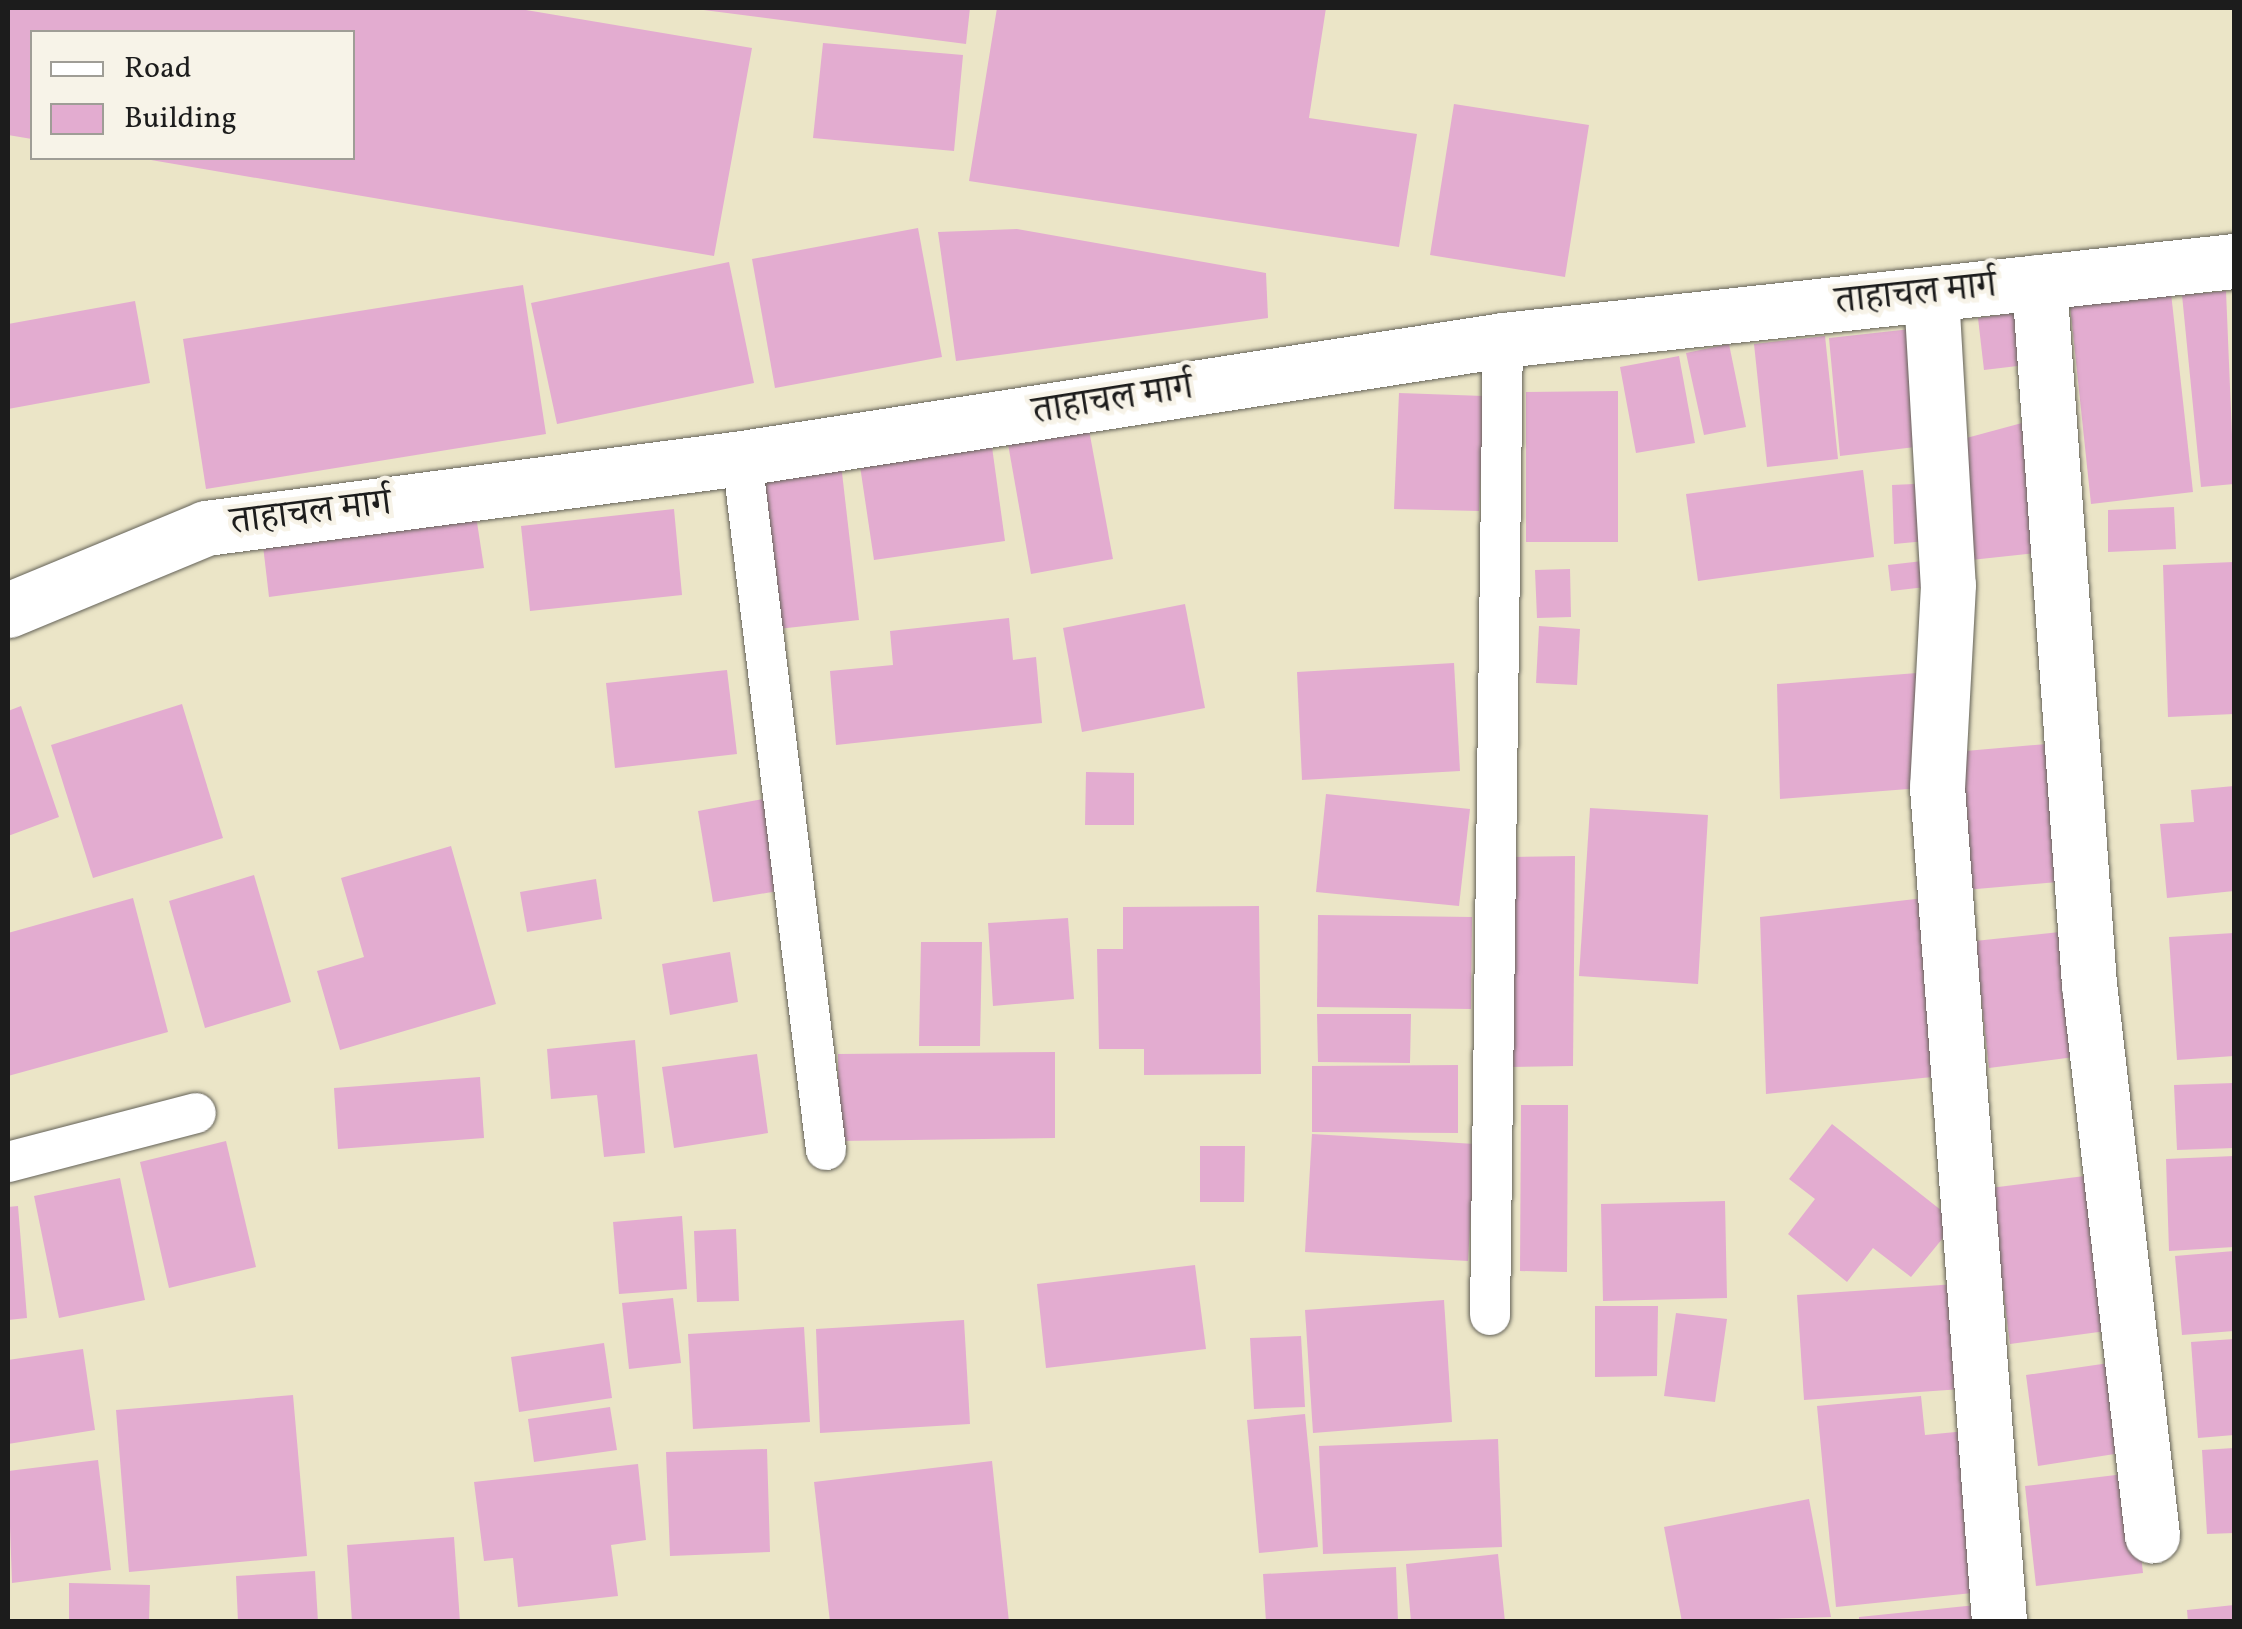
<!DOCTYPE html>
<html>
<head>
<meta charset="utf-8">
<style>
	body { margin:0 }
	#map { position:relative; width:2242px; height:1629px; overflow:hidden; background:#ebe5c7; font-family:Vollkorn,"Noto Serif Devanagari",serif }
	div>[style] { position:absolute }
	.building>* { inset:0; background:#e3acd0 }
	.roads { filter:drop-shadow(0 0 2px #646258) drop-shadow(0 0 2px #646258) }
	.service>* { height:40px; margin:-20px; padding:0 20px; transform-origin:20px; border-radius:20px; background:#fff }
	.minor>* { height:55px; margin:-27.5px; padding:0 27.5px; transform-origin:27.5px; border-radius:27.5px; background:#fff }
	.tertiary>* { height:55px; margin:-27.5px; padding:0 27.5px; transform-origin:27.5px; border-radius:27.5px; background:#fff }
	span { translate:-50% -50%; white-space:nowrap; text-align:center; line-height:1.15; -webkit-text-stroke:9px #f7f3e8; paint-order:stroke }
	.street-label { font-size:38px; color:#1c1c1c }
	.frame { position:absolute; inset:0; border:10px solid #1c1c1c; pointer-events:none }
	.legend { position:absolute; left:30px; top:30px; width:325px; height:130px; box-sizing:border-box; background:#f7f3e8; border:2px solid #9f9d96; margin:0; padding:12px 18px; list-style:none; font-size:30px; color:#1c1c1c }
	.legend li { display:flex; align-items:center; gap:20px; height:50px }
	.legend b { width:50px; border:2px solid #9f9d96 }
</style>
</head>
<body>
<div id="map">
	<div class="building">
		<div style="clip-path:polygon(8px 8px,514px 8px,752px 48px,714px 256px,151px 160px,352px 158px,352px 32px,32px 32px,32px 139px,8px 135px)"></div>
		<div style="clip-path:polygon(688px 8px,970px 8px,966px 44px)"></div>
		<div style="clip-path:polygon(997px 8px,1326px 8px,1309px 118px,1417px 134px,1399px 247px,969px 181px)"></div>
		<div style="clip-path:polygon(823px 43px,963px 55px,954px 151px,813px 138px)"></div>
		<div style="clip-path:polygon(1454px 104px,1589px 125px,1565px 277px,1430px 255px)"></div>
		<div style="clip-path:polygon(918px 228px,942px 357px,775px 388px,752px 259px)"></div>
		<div style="clip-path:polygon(1017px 229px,1266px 273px,1268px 318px,956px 361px,938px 232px)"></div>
		<div style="clip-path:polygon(729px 262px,754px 383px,557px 424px,531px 303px)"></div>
		<div style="clip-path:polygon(523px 285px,546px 434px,206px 489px,183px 339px)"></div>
		<div style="clip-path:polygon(2226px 291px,2234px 484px,2201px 487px,2182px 295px)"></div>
		<div style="clip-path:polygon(2171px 293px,2193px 492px,2091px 504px,2070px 305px)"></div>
		<div style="clip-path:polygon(135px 301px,150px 383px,8px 409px,8px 324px)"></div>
		<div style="clip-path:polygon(2035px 310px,2042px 363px,1984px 370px,1978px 318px)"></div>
		<div style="clip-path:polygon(1920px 328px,1932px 445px,1840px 456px,1829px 338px)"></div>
		<div style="clip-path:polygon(1825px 336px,1838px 459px,1767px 467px,1754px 344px)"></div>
		<div style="clip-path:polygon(1729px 344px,1746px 427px,1704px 435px,1686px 353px)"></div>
		<div style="clip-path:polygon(1679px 356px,1695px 443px,1636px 453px,1620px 367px)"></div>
		<div style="clip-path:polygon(1618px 391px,1618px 542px,1526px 542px,1526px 392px)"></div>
		<div style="clip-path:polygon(1399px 393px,1484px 396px,1479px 511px,1394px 509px)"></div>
		<div style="clip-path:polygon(2037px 419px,2054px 551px,1971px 560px,1959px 440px)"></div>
		<div style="clip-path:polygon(1089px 430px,1113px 559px,1031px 574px,1008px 444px)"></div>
		<div style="clip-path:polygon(992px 447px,1005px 541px,874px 560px,860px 466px)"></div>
		<div style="clip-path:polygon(841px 464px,859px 620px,769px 630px,752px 474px)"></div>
		<div style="clip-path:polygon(1863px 470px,1874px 557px,1698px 581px,1686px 494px)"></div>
		<div style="clip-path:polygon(1935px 483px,1937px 540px,1894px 544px,1892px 485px)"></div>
		<div style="clip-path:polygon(2174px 507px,2176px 549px,2108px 552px,2108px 510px)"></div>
		<div style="clip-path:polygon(475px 509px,484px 568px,269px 597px,262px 537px)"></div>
		<div style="clip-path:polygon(674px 509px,682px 595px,530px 611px,521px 526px)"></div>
		<div style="clip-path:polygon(1940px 559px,1943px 585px,1891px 591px,1888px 565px)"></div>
		<div style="clip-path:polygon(2234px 562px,2234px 714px,2168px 717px,2163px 565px)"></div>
		<div style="clip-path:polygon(1570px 569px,1571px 617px,1537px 618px,1535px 570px)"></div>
		<div style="clip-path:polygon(1185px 604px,1205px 708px,1082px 732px,1063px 628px)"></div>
		<div style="clip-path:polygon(1009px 618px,1013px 660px,1036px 657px,1042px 723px,836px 745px,830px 671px,893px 665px,890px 631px)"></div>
		<div style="clip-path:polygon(1539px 626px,1580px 629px,1577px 685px,1536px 683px)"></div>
		<div style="clip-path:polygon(1454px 663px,1460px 771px,1302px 780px,1297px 672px)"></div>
		<div style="clip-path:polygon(727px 670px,737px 754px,615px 768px,606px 683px)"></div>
		<div style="clip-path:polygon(1917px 673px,1921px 788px,1780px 799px,1777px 684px)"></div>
		<div style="clip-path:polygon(182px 704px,223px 838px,93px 878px,51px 745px)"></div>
		<div style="clip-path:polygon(21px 706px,59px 817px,8px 836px,8px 711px)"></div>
		<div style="clip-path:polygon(2058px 743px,2069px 881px,1965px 890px,1954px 752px)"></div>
		<div style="clip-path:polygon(1086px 772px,1134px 773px,1134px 825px,1085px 825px)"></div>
		<div style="clip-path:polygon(2234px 786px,2234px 891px,2167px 898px,2160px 824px,2194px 822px,2191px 790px)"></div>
		<div style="clip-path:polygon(1326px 794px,1470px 809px,1459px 906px,1316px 892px)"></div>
		<div style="clip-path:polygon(763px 799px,778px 891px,713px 902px,698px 811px)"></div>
		<div style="clip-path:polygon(1590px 808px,1708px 815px,1698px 984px,1579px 976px)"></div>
		<div style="clip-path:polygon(451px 846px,496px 1004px,340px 1050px,317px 971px,364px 957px,341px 878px)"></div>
		<div style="clip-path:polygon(1575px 856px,1573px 1066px,1511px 1067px,1513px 857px)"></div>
		<div style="clip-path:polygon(254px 875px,291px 1002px,205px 1028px,169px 901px)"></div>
		<div style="clip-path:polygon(596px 879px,602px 919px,527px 932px,520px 892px)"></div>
		<div style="clip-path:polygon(133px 898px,168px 1032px,8px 1076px,8px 933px)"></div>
		<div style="clip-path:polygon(1924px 898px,1942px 1076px,1766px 1094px,1760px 917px)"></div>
		<div style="clip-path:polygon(1259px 906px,1261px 1074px,1144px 1075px,1144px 1049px,1099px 1049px,1097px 949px,1123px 949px,1123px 907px)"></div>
		<div style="clip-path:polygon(1318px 915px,1472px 917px,1471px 1009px,1317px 1007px)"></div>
		<div style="clip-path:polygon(1068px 918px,1074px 999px,993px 1006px,988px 923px)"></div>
		<div style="clip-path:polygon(2069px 931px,2082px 1056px,1989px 1068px,1975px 941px)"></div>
		<div style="clip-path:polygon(2234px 933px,2234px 1056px,2177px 1060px,2169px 937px)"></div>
		<div style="clip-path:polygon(921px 942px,982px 942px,980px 1046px,919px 1046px)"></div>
		<div style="clip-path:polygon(730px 952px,738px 1002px,670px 1015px,662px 964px)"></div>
		<div style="clip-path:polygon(1317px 1014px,1411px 1014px,1410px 1063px,1318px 1062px)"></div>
		<div style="clip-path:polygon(635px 1040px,645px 1153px,604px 1157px,597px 1095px,551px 1099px,547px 1049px)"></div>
		<div style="clip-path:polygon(1055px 1052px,1055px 1138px,839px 1141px,838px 1054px)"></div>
		<div style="clip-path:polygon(757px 1054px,768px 1133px,674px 1148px,662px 1067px)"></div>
		<div style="clip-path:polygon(1458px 1065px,1458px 1133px,1312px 1132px,1312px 1066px)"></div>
		<div style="clip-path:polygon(480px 1077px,484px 1138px,338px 1149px,334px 1088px)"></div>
		<div style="clip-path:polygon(2234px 1083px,2234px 1148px,2177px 1150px,2174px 1085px)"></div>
		<div style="clip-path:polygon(1521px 1105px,1568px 1105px,1567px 1272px,1520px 1271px)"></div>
		<div style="clip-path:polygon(1832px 1124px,1956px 1222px,1911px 1277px,1873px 1248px,1847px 1282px,1788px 1234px,1815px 1199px,1789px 1179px)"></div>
		<div style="clip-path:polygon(1312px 1134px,1475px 1144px,1468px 1261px,1305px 1252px)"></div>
		<div style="clip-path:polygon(226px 1141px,256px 1267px,169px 1288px,140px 1162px)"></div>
		<div style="clip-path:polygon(1200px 1146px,1245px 1146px,1244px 1202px,1200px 1202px)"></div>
		<div style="clip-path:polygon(2234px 1156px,2234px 1247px,2169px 1251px,2166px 1159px)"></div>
		<div style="clip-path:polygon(2100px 1174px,2121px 1329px,2010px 1344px,1990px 1188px)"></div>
		<div style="clip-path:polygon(120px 1178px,145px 1300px,59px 1318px,34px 1196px)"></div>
		<div style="clip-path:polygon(1725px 1201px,1727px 1298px,1603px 1301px,1601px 1204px)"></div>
		<div style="clip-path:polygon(18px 1206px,27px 1318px,8px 1320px,8px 1207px)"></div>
		<div style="clip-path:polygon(682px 1216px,687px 1289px,619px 1294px,613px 1222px)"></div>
		<div style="clip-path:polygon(736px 1229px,739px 1301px,697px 1302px,694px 1231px)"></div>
		<div style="clip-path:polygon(2234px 1251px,2234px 1331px,2182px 1335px,2175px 1256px)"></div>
		<div style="clip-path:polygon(1195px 1265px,1206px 1349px,1046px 1368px,1037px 1284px)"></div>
		<div style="clip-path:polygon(1956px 1284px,1962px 1389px,1804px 1400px,1797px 1295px)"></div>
		<div style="clip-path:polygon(673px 1298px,681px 1363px,629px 1369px,622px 1303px)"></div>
		<div style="clip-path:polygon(1444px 1300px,1452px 1422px,1313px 1433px,1305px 1310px)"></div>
		<div style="clip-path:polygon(1595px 1306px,1658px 1306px,1657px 1376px,1595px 1377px)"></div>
		<div style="clip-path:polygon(1676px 1313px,1727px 1319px,1715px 1402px,1664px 1396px)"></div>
		<div style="clip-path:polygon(964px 1320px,970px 1424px,820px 1433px,816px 1329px)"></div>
		<div style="clip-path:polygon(804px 1327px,810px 1422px,693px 1429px,688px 1334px)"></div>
		<div style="clip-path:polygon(1301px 1336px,1305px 1407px,1254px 1409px,1250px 1338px)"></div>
		<div style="clip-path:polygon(2234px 1339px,2234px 1435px,2198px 1438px,2191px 1342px)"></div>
		<div style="clip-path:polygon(604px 1343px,612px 1398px,519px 1412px,511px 1357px)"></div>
		<div style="clip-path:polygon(83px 1349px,95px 1430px,8px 1444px,8px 1360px)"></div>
		<div style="clip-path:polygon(2109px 1363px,2121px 1453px,2038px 1466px,2026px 1375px)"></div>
		<div style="clip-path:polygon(293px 1395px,307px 1556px,129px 1572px,116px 1410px)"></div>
		<div style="clip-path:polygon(1921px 1396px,1925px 1435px,1976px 1430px,1992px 1591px,1836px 1607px,1817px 1406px)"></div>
		<div style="clip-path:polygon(610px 1407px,617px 1450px,534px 1462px,528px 1419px)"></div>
		<div style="clip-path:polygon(1305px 1414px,1318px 1547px,1259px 1553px,1247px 1420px)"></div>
		<div style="clip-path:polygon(1498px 1439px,1502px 1547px,1323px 1554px,1319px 1446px)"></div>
		<div style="clip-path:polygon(2234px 1448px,2234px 1533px,2207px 1534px,2202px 1450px)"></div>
		<div style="clip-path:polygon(767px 1449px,770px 1552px,670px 1556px,666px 1452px)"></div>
		<div style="clip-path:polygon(98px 1460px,111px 1570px,12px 1583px,8px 1471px)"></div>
		<div style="clip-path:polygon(992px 1461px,1009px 1622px,830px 1622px,814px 1482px)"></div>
		<div style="clip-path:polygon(638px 1464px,646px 1540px,611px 1545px,618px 1596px,518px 1607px,513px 1558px,484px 1561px,474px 1482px)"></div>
		<div style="clip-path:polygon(2132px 1473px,2143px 1573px,2036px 1586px,2025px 1486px)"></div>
		<div style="clip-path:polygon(1809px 1499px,1831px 1617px,1682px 1622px,1664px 1527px)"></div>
		<div style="clip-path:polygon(454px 1537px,460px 1622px,352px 1622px,347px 1545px)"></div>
		<div style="clip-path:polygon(1498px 1554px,1505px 1622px,1411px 1622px,1406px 1564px)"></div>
		<div style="clip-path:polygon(1396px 1567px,1398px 1622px,1266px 1622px,1263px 1574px)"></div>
		<div style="clip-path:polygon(315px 1571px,318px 1622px,238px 1622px,236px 1576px)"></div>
		<div style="clip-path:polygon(69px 1583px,150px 1585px,149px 1622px,69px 1622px)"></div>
		<div style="clip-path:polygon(1986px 1604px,1988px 1622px,1859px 1622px,1859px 1617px)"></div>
		<div style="clip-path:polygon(2234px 1605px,2234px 1622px,2188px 1622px,2187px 1610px)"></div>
	</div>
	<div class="roads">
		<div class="service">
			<div style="left:742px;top:458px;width:697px;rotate:83.08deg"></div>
			<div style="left:8px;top:1162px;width:194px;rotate:-14.6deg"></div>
			<div style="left:1490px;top:1315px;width:975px;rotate:-89.24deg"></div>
		</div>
		<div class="minor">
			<div style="left:2039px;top:282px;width:704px;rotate:85.93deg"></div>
			<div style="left:2089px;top:984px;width:555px;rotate:83.48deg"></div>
			<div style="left:1931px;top:294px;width:291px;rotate:86.7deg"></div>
			<div style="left:1948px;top:585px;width:202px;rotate:93.1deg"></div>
			<div style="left:1937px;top:787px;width:837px;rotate:85.75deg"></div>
		</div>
		<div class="tertiary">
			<div style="left:8px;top:610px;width:214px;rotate:-22.5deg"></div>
			<div style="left:206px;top:528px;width:541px;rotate:-7.44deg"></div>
			<div style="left:742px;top:458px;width:770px;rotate:-8.81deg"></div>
			<div style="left:1503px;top:340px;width:735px;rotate:-6.17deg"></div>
		</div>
	</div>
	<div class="street-label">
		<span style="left:1916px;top:295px;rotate:-6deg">ताहाचल मार्ग</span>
		<span style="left:1113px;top:401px;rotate:-9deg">ताहाचल मार्ग</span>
		<span style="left:311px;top:514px;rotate:-7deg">ताहाचल मार्ग</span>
	</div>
	<div class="frame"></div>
	<ul class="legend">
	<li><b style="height:12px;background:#fff"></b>Road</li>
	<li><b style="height:28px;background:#e3acd0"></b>Building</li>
	</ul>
</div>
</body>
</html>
